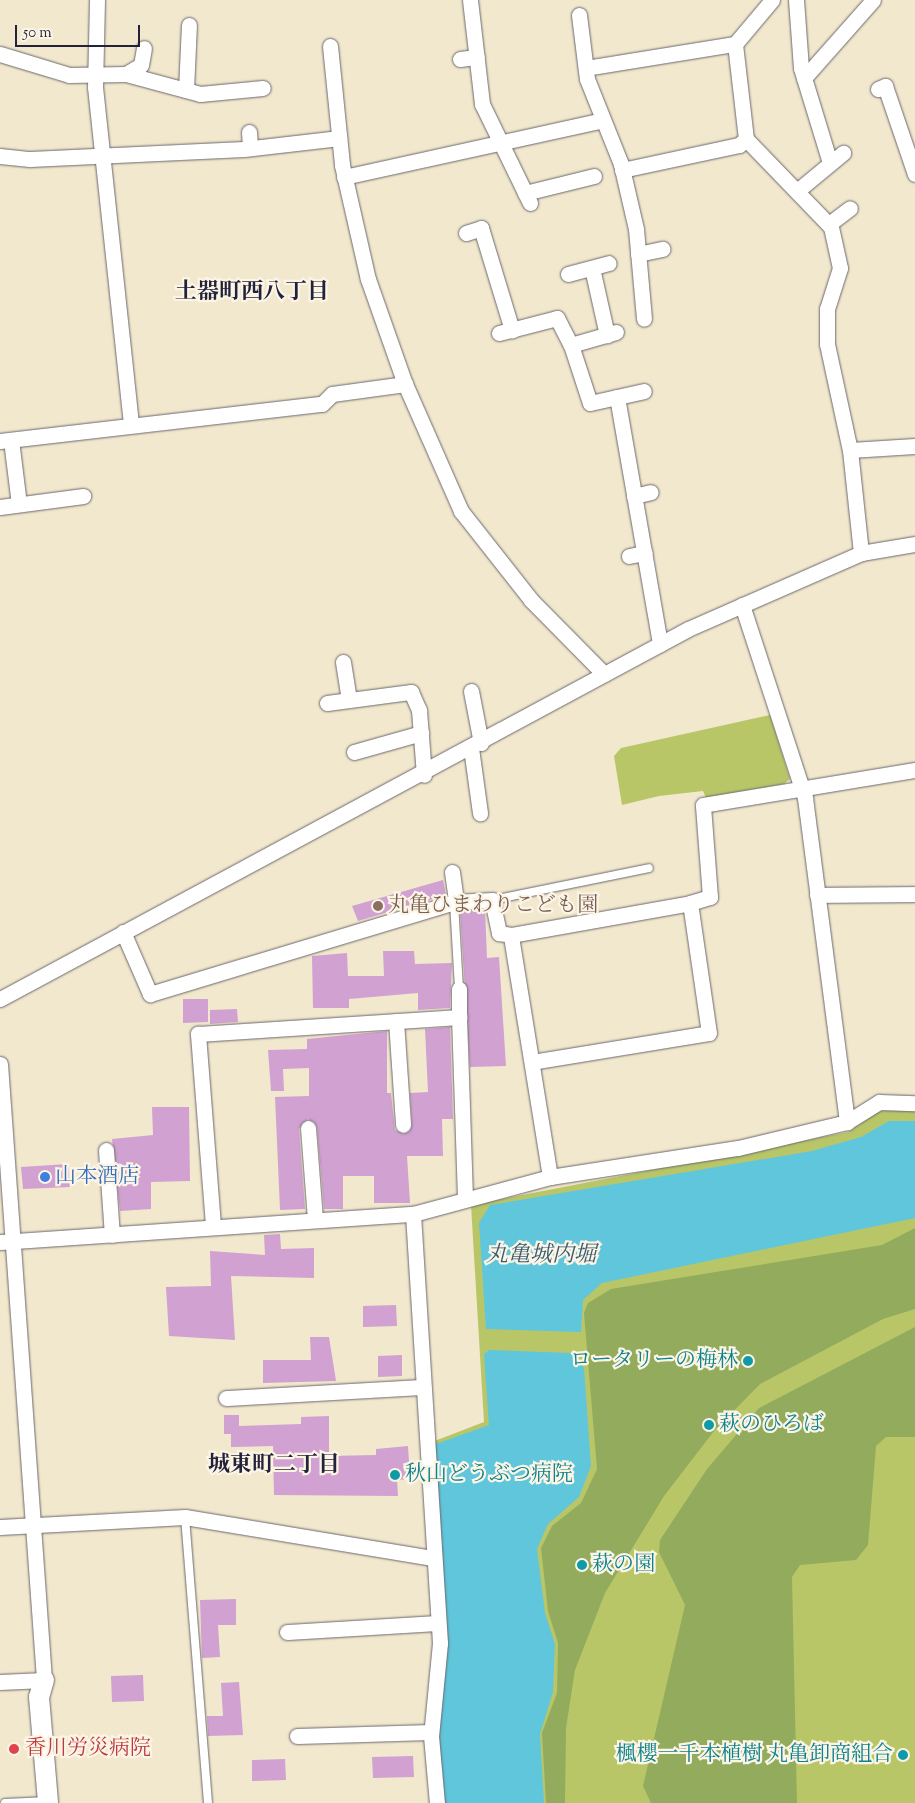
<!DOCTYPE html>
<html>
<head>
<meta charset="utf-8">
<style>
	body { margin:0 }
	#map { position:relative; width:915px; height:1803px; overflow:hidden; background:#f2e8cd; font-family:"Sorts Mill Goudy","Noto Serif JP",serif }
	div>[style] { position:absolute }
	.green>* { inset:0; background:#b8c668 }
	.forest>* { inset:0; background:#92ab5c }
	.water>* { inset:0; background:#5fc6dc }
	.building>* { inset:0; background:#d0a1d1 }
	.roads { filter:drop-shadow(0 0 1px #6b676e) drop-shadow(0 0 1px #6b676e) }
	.service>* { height:8px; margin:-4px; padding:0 4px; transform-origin:4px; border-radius:4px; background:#fff }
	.minor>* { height:15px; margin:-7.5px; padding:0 7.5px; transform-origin:7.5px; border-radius:7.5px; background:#fff }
	.tertiary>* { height:20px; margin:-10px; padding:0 10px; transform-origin:10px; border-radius:10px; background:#fff }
	.dots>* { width:14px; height:14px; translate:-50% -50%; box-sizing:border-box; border:2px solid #fcf5e5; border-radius:50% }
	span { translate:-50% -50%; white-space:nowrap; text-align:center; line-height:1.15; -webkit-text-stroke:4.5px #fcf5e5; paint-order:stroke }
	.education-label { font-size:21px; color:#785e54 }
	.left { translate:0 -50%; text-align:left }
	.shop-label { font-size:21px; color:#366cbe }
	.culture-label { font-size:21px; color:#0d838f }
	.right { translate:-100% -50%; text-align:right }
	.health-label { font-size:21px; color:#be3a42 }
	.neighbourhood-label { font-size:22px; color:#22223b; font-weight:700 }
	.water-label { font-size:22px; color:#375b73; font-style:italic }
	.scale { position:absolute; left:15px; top:25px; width:125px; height:22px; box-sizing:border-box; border:2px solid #22223b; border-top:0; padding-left:6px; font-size:15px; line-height:18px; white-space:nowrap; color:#22223b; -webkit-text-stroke:4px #fcf5e5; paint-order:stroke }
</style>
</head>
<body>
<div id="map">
	<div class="green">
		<div style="clip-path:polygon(770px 715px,790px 779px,784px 784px,706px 798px,703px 791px,659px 796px,622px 805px,614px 756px,621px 748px)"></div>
		<div style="clip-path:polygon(894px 1108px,915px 1109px,915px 1803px,442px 1803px,438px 1753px,445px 1650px,432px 1442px,484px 1422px,471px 1205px,848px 1132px,878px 1112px)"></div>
	</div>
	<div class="forest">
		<div style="clip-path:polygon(915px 1228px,915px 1309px,883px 1319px,760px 1384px,714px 1431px,664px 1496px,605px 1593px,575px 1670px,566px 1728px,565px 1803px,546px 1803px,542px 1733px,557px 1693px,558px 1643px,548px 1611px,541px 1548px,552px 1526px,581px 1503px,597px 1469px,584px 1313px,588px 1303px,611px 1289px,882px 1245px)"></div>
		<div style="clip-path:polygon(915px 1327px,915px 1437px,886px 1437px,876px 1446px,868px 1545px,856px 1560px,800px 1565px,792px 1577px,797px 1803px,651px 1803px,643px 1786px,685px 1605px,659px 1552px,660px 1540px,707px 1469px,759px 1408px)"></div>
	</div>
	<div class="water">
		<div style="clip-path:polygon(889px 1121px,915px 1121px,915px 1218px,602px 1283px,583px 1300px,581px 1332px,486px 1329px,479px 1223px,490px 1205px,812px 1151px,861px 1137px)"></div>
		<div style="clip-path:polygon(489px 1350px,571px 1353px,584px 1368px,591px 1466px,579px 1497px,548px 1524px,537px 1549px,545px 1613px,555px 1644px,553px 1692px,540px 1734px,544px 1803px,443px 1803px,438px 1753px,446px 1650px,433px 1445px,489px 1425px,484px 1354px)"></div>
	</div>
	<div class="building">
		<div style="clip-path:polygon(443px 880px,446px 895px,358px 921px,352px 906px)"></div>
		<div style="clip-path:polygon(485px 910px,487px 958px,499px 957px,506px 1066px,470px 1067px,460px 911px)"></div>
		<div style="clip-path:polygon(383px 951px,414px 951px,415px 964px,452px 963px,450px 1008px,418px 1010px,418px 993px,349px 999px,349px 1008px,313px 1008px,312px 956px,347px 953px,348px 976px,384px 976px)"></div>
		<div style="clip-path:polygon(183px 999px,208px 999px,208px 1022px,183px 1023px)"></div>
		<div style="clip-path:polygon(237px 1009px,238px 1022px,210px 1024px,210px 1010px)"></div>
		<div style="clip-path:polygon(450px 1027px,453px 1119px,442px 1119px,443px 1156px,407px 1156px,410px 1203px,374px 1203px,374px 1176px,343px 1176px,343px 1209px,324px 1209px,317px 1127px,308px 1119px,299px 1129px,305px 1209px,280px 1210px,275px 1097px,309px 1096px,309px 1068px,283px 1069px,284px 1091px,271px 1091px,268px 1050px,307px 1049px,307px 1039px,387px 1031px,387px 1093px,391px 1093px,395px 1130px,404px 1134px,412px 1125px,410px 1093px,428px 1092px,425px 1029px)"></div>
		<div style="clip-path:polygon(152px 1107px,189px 1107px,190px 1181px,151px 1182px,151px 1209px,120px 1211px,112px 1139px,153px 1135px)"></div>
		<div style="clip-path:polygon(68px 1164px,70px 1187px,23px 1189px,21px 1167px)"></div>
		<div style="clip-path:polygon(280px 1234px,281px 1249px,314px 1248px,314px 1278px,231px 1276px,235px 1340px,169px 1336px,166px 1287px,211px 1286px,210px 1251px,265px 1255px,264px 1235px)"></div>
		<div style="clip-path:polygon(396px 1305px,397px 1326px,363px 1327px,363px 1306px)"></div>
		<div style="clip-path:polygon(310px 1337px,329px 1337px,336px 1381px,263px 1383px,263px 1360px,311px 1360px)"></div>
		<div style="clip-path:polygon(402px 1355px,402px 1376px,378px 1377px,378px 1356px)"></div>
		<div style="clip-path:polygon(224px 1415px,239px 1415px,239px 1426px,301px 1424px,301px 1417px,329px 1416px,329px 1456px,376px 1455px,376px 1449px,408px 1446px,410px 1479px,397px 1480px,398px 1496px,274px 1495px,273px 1446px,231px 1447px,231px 1434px,224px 1434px)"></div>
		<div style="clip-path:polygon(236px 1599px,236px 1625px,218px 1625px,220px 1657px,202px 1658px,200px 1600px)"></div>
		<div style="clip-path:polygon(143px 1675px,144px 1701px,112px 1702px,111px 1676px)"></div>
		<div style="clip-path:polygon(239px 1682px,243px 1735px,208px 1736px,207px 1716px,223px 1716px,221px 1683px)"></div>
		<div style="clip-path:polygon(413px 1756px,414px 1777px,373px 1778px,372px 1757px)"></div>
		<div style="clip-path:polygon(285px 1759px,286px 1780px,252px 1781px,252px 1760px)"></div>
	</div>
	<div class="roads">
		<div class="service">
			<div style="left:492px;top:900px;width:160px;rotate:-11.5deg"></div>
			<div style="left:454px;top:902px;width:87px;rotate:86.7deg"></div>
			<div style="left:185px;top:1517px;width:287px;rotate:85.4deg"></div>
			<div style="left:5px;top:1803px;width:43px;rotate:-2.7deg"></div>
		</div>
		<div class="minor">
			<div style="left:97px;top:0;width:87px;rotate:91.3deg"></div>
			<div style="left:95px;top:87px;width:339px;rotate:83.9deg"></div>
			<div style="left:470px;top:0;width:105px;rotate:83.4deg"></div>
			<div style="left:482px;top:104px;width:110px;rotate:64.1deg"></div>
			<div style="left:772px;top:0;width:57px;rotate:130.1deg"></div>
			<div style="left:735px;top:44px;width:96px;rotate:83.4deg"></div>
			<div style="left:746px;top:139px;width:122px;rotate:46deg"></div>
			<div style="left:831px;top:227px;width:42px;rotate:77.6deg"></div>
			<div style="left:840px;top:268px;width:43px;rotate:107.6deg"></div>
			<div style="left:827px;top:309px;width:35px;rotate:90deg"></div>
			<div style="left:827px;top:344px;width:108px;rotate:77.8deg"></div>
			<div style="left:850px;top:450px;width:104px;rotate:83.9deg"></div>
			<div style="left:796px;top:0;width:68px;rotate:85.8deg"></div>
			<div style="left:801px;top:68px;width:99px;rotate:73deg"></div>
			<div style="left:579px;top:15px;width:64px;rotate:82.9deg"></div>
			<div style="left:587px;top:79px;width:92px;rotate:68.2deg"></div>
			<div style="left:621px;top:164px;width:67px;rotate:77deg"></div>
			<div style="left:636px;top:229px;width:90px;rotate:84.9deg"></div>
			<div style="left:330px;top:46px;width:120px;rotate:84.2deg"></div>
			<div style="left:342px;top:165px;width:117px;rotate:77.2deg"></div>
			<div style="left:368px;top:279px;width:111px;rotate:70.6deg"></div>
			<div style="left:405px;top:384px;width:139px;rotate:66.2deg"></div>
			<div style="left:461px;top:511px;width:113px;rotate:51.8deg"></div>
			<div style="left:531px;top:600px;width:104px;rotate:45.4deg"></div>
			<div style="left:0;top:54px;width:72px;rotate:16.9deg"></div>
			<div style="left:69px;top:75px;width:57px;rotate:-1deg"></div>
			<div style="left:126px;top:74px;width:77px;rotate:15.1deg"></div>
			<div style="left:200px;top:94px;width:63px;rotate:-5.4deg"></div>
			<div style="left:460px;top:59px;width:17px;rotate:-7deg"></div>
			<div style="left:586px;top:68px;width:151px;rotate:-9.2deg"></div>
			<div style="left:126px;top:74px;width:17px;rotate:-31deg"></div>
			<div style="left:141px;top:65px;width:17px;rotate:-80deg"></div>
			<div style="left:804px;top:78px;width:104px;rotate:-48.5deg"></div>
			<div style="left:878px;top:89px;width:8px;rotate:-23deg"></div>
			<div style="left:885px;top:86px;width:93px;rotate:71.2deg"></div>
			<div style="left:186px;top:90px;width:65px;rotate:-87.4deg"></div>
			<div style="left:249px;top:132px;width:16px;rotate:86deg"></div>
			<div style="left:0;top:156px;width:30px;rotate:6deg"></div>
			<div style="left:30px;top:159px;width:214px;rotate:-2.7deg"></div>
			<div style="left:244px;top:149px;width:96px;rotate:-6.6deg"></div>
			<div style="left:622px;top:170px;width:120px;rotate:-12.1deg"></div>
			<div style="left:739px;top:145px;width:9px;rotate:-41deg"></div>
			<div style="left:344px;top:177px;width:265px;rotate:-12.4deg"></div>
			<div style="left:797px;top:191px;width:60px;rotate:-39.6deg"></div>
			<div style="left:525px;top:193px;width:71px;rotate:-13.8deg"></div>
			<div style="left:829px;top:224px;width:26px;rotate:-37deg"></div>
			<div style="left:466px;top:233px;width:16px;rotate:-18deg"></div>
			<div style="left:481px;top:228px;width:107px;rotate:73.1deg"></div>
			<div style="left:638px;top:254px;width:25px;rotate:-12deg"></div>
			<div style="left:592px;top:268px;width:69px;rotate:77.4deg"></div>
			<div style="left:568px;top:274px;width:42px;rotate:-15deg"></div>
			<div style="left:616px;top:332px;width:47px;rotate:163.9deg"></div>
			<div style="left:571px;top:345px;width:61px;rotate:71.9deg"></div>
			<div style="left:590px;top:403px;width:55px;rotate:-12.5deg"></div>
			<div style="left:499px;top:333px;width:60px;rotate:-14.5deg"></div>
			<div style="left:557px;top:318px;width:30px;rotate:63deg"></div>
			<div style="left:617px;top:397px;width:251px;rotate:80.1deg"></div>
			<div style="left:11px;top:440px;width:64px;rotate:82.9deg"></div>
			<div style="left:0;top:441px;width:324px;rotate:-6.6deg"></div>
			<div style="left:322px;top:404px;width:14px;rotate:-45deg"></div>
			<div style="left:332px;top:394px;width:74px;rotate:-7.8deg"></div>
			<div style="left:850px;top:450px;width:65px;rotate:-3.5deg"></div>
			<div style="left:634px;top:496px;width:17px;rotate:-13deg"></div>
			<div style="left:0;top:507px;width:84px;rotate:-7.5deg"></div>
			<div style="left:629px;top:556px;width:16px;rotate:-11deg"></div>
			<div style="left:742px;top:605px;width:203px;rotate:71.9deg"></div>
			<div style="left:805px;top:798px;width:327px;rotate:82.6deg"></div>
			<div style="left:343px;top:662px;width:37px;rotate:81deg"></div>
			<div style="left:471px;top:691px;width:53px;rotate:79.1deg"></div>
			<div style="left:327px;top:703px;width:85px;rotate:-7.5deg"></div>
			<div style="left:411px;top:692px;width:20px;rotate:66deg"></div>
			<div style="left:419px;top:710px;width:65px;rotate:85.6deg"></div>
			<div style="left:471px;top:748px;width:66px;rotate:82.1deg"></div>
			<div style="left:354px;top:752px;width:70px;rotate:-15.8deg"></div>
			<div style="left:452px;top:872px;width:30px;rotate:82deg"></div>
			<div style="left:817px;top:895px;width:98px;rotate:-0.6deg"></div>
			<div style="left:123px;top:932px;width:68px;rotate:66.5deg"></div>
			<div style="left:150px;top:994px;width:318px;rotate:-16.8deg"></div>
			<div style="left:454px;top:902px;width:38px;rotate:-3deg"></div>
			<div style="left:492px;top:900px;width:34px;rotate:78deg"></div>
			<div style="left:499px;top:933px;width:12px;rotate:9deg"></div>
			<div style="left:459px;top:989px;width:28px;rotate:90deg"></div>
			<div style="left:0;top:999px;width:781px;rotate:-28.27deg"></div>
			<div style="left:688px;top:629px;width:189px;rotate:-23.7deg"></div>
			<div style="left:861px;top:553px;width:55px;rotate:-9.5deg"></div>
			<div style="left:396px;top:1021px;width:104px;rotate:86.1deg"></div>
			<div style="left:532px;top:1062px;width:179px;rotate:-9.3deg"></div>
			<div style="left:709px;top:1033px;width:131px;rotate:-98.3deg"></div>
			<div style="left:690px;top:903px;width:21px;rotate:-17deg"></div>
			<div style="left:710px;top:897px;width:92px;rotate:-94.4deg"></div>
			<div style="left:703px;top:805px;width:215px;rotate:-9.4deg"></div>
			<div style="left:0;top:1064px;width:618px;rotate:85.91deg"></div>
			<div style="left:44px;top:1680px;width:44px;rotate:177.4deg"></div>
			<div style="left:308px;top:1128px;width:92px;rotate:85.6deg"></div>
			<div style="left:106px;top:1150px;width:85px;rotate:86deg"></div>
			<div style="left:550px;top:1177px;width:245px;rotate:-99.2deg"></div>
			<div style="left:511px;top:935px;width:182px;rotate:-10.1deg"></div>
			<div style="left:413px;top:1214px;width:430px;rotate:86.4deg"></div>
			<div style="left:440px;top:1643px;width:93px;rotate:95.5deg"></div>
			<div style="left:431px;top:1736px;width:67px;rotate:84.9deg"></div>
			<div style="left:213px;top:1225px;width:192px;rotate:-94.5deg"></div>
			<div style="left:198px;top:1034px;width:262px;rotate:-3.7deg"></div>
			<div style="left:459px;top:1017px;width:180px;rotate:88.1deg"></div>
			<div style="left:0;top:1242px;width:414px;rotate:-3.9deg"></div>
			<div style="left:413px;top:1214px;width:142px;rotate:-15.1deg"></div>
			<div style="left:550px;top:1177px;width:190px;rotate:-8.8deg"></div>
			<div style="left:738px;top:1148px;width:112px;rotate:-13.4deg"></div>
			<div style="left:847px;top:1122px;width:38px;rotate:-32deg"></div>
			<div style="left:879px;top:1102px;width:36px;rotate:2deg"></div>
			<div style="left:226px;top:1398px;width:197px;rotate:-3.2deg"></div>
			<div style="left:0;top:1527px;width:185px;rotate:-3.1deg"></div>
			<div style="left:185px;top:1517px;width:250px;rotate:9.4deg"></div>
			<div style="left:287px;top:1632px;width:151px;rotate:-3.4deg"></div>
			<div style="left:297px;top:1736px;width:134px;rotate:-1.7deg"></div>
		</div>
		<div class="tertiary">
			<div style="left:44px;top:1680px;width:18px;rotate:106deg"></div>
			<div style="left:39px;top:1697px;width:106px;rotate:85.1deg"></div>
		</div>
	</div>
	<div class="dots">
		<div style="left:378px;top:906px;background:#8d6e63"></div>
		<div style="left:45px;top:1177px;background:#3f7fe0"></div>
		<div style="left:748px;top:1361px;background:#0f9aa8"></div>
		<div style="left:709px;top:1425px;background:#0f9aa8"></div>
		<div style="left:395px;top:1475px;background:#0f9aa8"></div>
		<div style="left:582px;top:1565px;background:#0f9aa8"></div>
		<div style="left:14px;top:1749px;background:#e0444e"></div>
		<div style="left:903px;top:1755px;background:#0f9aa8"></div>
	</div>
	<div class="education-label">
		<span class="left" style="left:388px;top:906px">丸亀ひまわりこども園</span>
	</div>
	<div class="shop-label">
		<span class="left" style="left:55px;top:1177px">山本酒店</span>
	</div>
	<div class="culture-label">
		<span class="right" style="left:738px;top:1361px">ロータリーの梅林</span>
		<span class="left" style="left:719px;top:1425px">萩のひろば</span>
		<span class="left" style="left:405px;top:1475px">秋山どうぶつ病院</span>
		<span class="left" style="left:592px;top:1565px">萩の園</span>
		<span class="right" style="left:893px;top:1755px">楓櫻一千本植樹 丸亀卸商組合</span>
	</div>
	<div class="health-label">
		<span class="left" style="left:25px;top:1749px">香川労災病院</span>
	</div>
	<div class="neighbourhood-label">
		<span style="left:252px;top:294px">土器町西八丁目</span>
		<span style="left:274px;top:1467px">城東町二丁目</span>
	</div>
	<div class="water-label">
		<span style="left:541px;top:1257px">丸亀城内堀</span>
	</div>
	<div class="scale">50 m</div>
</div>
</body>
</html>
